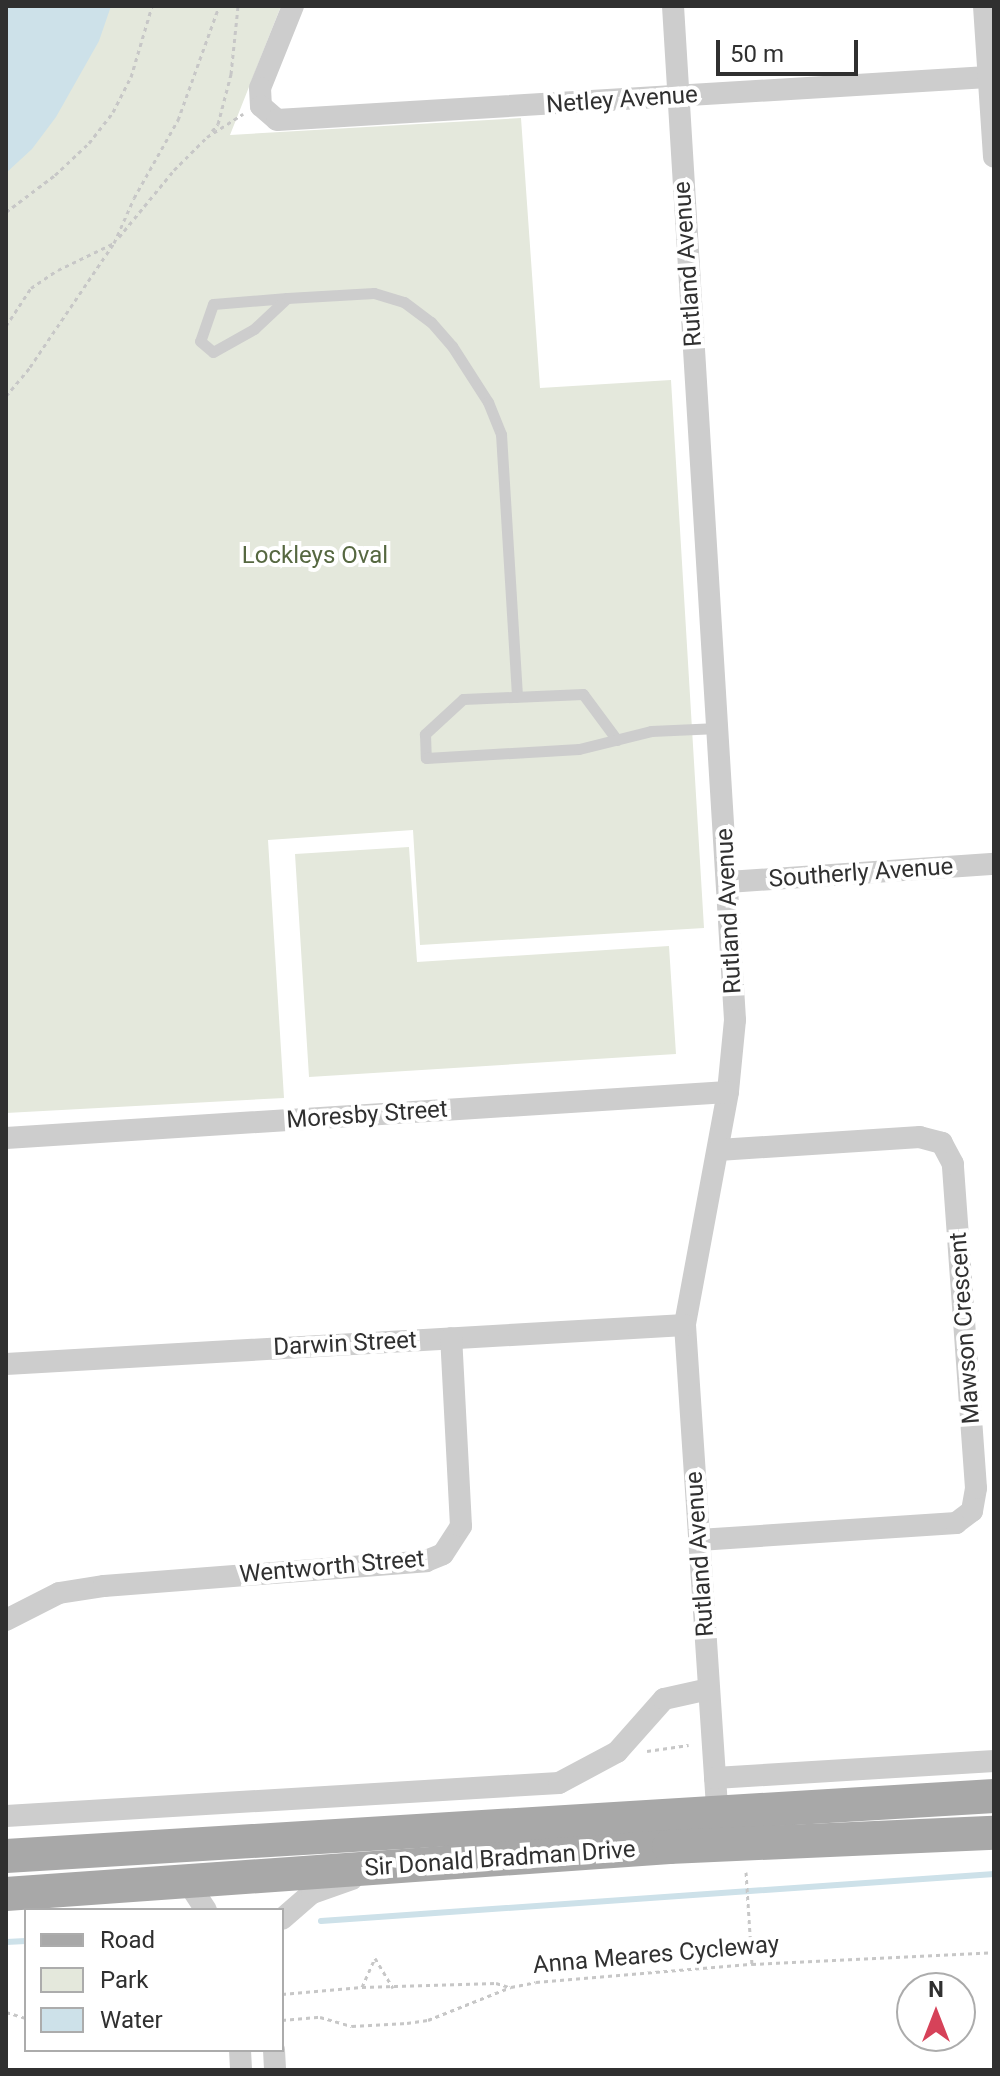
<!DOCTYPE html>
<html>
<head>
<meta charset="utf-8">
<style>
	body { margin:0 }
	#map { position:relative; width:1000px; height:2076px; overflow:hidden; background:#fff; font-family:Roboto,sans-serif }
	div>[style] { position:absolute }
	.green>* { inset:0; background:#e4e8dc }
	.water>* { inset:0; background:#cde1e9 }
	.stream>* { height:6px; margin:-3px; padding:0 3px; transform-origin:3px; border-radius:3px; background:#cde1e9 }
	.path>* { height:3px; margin-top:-1.5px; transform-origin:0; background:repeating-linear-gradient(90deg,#c7c7c7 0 4px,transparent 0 8px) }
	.service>* { height:11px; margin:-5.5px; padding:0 5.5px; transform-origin:5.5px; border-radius:5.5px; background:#cdcdcd }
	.minor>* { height:22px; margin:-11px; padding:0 11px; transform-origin:11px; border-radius:11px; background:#cdcdcd }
	.primary>* { height:34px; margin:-17px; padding:0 17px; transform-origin:17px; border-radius:17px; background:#a8a8a8 }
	span { translate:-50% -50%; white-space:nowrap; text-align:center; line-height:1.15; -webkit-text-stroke:8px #fff; paint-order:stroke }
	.street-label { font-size:24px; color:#303030 }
	.park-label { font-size:24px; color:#566841 }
	.frame { position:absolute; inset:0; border:8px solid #303030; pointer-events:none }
	.legend { position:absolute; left:24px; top:1908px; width:260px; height:144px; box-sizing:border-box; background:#fff; border:2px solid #acacac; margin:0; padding:10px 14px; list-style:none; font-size:24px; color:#303030 }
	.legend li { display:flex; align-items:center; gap:16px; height:40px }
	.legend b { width:40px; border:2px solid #acacac }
	.north { position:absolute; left:896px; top:1972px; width:80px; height:80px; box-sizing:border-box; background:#fff; border:2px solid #acacac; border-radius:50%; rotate:0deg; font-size:22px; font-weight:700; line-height:32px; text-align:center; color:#303030 }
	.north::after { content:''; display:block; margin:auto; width:28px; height:36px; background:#d64259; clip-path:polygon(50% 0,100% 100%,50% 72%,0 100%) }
	.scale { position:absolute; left:716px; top:40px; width:142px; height:36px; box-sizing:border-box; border:4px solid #303030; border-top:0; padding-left:10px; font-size:24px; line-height:28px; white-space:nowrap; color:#303030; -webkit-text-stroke:6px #fff; paint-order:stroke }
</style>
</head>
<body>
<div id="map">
	<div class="green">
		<div style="clip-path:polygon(6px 6px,281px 6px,230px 135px,521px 118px,540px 388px,671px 380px,704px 928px,420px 945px,413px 830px,268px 840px,284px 1098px,6px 1113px)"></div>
		<div style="clip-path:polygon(409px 847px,417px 962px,669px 946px,676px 1054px,309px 1077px,295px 854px)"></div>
	</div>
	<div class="water">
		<div style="clip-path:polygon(6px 6px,111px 6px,99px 41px,56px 117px,32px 149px,6px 173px)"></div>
	</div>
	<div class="stream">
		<div style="left:321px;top:1921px;width:675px;rotate:-3.99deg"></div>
		<div style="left:6px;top:1942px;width:20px;rotate:-3deg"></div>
	</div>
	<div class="path">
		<div style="left:212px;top:131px;width:9px;rotate:-49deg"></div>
		<div style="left:218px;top:124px;width:52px;rotate:-75.4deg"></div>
		<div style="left:231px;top:74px;width:68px;rotate:-84.1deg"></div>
		<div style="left:6px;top:212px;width:61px;rotate:-37.1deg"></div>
		<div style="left:55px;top:175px;width:47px;rotate:-43.3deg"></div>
		<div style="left:89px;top:143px;width:39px;rotate:-52deg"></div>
		<div style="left:113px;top:112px;width:39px;rotate:-63deg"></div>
		<div style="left:131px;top:77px;width:74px;rotate:-73.5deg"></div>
		<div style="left:119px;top:237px;width:87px;rotate:-50.6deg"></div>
		<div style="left:174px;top:170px;width:47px;rotate:-45deg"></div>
		<div style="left:207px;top:137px;width:43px;rotate:-32.6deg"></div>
		<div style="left:6px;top:326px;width:45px;rotate:-56.7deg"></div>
		<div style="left:31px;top:288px;width:32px;rotate:-34deg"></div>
		<div style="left:58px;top:270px;width:62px;rotate:-25.7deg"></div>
		<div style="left:114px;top:243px;width:49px;rotate:-66deg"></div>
		<div style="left:134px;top:198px;width:90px;rotate:-60.6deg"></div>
		<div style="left:178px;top:120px;width:121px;rotate:-70.2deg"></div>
		<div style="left:6px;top:396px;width:38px;rotate:-50deg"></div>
		<div style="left:30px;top:367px;width:150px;rotate:-55.9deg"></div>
		<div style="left:647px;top:1751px;width:42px;rotate:-8.1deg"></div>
		<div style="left:746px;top:1872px;width:92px;rotate:86.3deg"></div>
		<div style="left:375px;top:1958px;width:35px;rotate:59deg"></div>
		<div style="left:362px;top:1987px;width:32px;rotate:-66deg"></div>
		<div style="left:282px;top:1994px;width:80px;rotate:-5deg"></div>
		<div style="left:362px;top:1987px;width:134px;rotate:-1.7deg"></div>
		<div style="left:496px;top:1983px;width:14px;rotate:17deg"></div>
		<div style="left:6px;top:2012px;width:21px;rotate:17deg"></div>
		<div style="left:282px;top:2020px;width:38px;rotate:-5deg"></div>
		<div style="left:320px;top:2017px;width:33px;rotate:16deg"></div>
		<div style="left:352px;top:2026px;width:55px;rotate:-3.1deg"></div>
		<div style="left:407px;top:2023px;width:21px;rotate:-8deg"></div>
		<div style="left:428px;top:2020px;width:89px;rotate:-21.7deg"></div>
		<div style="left:511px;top:1987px;width:25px;rotate:-11deg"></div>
		<div style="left:536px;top:1982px;width:217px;rotate:-4.8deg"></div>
		<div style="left:752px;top:1964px;width:242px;rotate:-2.8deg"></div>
	</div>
	<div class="service">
		<div style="left:287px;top:298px;width:74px;rotate:175.4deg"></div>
		<div style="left:213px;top:304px;width:39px;rotate:109deg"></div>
		<div style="left:200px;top:341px;width:17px;rotate:40deg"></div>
		<div style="left:213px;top:352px;width:47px;rotate:-29.3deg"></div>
		<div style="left:254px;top:329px;width:45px;rotate:-43.2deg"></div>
		<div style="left:287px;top:298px;width:87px;rotate:-3.3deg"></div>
		<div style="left:374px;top:293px;width:31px;rotate:17deg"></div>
		<div style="left:404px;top:302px;width:34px;rotate:37deg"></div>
		<div style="left:431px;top:322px;width:32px;rotate:49deg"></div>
		<div style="left:452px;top:346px;width:67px;rotate:57.3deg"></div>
		<div style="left:488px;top:402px;width:35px;rotate:68deg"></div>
		<div style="left:501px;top:434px;width:263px;rotate:86.5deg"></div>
		<div style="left:617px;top:740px;width:57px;rotate:-126.5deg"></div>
		<div style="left:583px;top:694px;width:120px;rotate:177.6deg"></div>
		<div style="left:463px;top:699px;width:52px;rotate:137.4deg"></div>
		<div style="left:425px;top:734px;width:24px;rotate:88deg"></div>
		<div style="left:426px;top:758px;width:153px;rotate:-3.4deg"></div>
		<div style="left:579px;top:749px;width:74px;rotate:-14deg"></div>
		<div style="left:651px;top:731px;width:67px;rotate:-2.6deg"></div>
	</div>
	<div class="minor">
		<div style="left:293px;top:6px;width:88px;rotate:111.9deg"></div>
		<div style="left:260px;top:88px;width:18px;rotate:87deg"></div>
		<div style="left:261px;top:106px;width:21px;rotate:41deg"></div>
		<div style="left:277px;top:120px;width:712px;rotate:-3.46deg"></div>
		<div style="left:673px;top:6px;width:1016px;rotate:86.5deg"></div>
		<div style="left:735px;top:1020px;width:72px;rotate:95.6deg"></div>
		<div style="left:728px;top:1092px;width:237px;rotate:100.5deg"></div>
		<div style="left:685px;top:1325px;width:488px;rotate:86.2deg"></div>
		<div style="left:984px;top:6px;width:151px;rotate:86.2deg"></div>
		<div style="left:728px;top:882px;width:267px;rotate:-3.9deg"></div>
		<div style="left:6px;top:1138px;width:723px;rotate:-3.65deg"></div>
		<div style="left:6px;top:1364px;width:680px;rotate:-3.29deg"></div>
		<div style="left:699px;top:1540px;width:258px;rotate:-3.8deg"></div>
		<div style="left:956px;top:1523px;width:20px;rotate:-37deg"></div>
		<div style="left:972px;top:1511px;width:23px;rotate:-80deg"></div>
		<div style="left:976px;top:1488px;width:325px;rotate:-94.1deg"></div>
		<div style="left:953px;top:1164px;width:24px;rotate:-118deg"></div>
		<div style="left:942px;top:1143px;width:23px;rotate:-165deg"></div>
		<div style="left:920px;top:1137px;width:202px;rotate:176.3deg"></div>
		<div style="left:6px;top:1620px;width:59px;rotate:-27deg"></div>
		<div style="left:59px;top:1593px;width:46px;rotate:-8.8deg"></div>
		<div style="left:104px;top:1586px;width:323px;rotate:-4.4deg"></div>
		<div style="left:426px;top:1561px;width:18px;rotate:-22deg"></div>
		<div style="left:443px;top:1554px;width:33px;rotate:-57deg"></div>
		<div style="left:461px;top:1526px;width:188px;rotate:-93deg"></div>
		<div style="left:715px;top:1778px;width:280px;rotate:-3.5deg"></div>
		<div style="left:6px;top:1816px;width:554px;rotate:-3.42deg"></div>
		<div style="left:559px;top:1783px;width:66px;rotate:-28.1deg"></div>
		<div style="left:617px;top:1752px;width:71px;rotate:-48.4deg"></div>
		<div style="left:664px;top:1699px;width:46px;rotate:-12.5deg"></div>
		<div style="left:187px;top:1881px;width:35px;rotate:57deg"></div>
		<div style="left:282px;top:1919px;width:40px;rotate:-41deg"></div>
		<div style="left:312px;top:1893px;width:42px;rotate:-19.3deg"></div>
		<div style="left:240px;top:2050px;width:20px;rotate:87deg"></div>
		<div style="left:274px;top:2050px;width:20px;rotate:87deg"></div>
	</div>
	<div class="primary">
		<div style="left:6px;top:1856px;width:990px;rotate:-3.48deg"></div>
		<div style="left:6px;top:1894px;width:665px;rotate:-4.05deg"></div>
		<div style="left:669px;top:1847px;width:325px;rotate:-2.5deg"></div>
	</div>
	<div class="street-label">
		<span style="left:622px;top:100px;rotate:-4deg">Netley Avenue</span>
		<span style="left:688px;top:264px;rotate:-94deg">Rutland Avenue</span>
		<span style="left:861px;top:873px;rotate:-4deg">Southerly Avenue</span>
		<span style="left:729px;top:911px;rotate:-93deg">Rutland Avenue</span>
		<span style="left:367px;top:1115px;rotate:-4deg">Moresby Street</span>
		<span style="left:965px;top:1328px;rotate:-94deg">Mawson Crescent</span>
		<span style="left:345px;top:1344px;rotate:-3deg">Darwin Street</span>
		<span style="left:700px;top:1554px;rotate:-94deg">Rutland Avenue</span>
		<span style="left:332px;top:1567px;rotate:-5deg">Wentworth Street</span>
		<span style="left:500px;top:1859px;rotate:-4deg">Sir Donald Bradman Drive</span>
		<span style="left:656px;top:1955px;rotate:-5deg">Anna Meares Cycleway</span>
	</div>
	<div class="park-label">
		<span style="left:315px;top:556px">Lockleys Oval</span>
	</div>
	<div class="frame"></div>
	<ul class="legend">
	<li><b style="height:10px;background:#a8a8a8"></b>Road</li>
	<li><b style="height:22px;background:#e4e8dc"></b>Park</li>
	<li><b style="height:22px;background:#cde1e9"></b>Water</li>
	</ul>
	<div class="north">N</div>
	<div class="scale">50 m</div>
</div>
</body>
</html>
